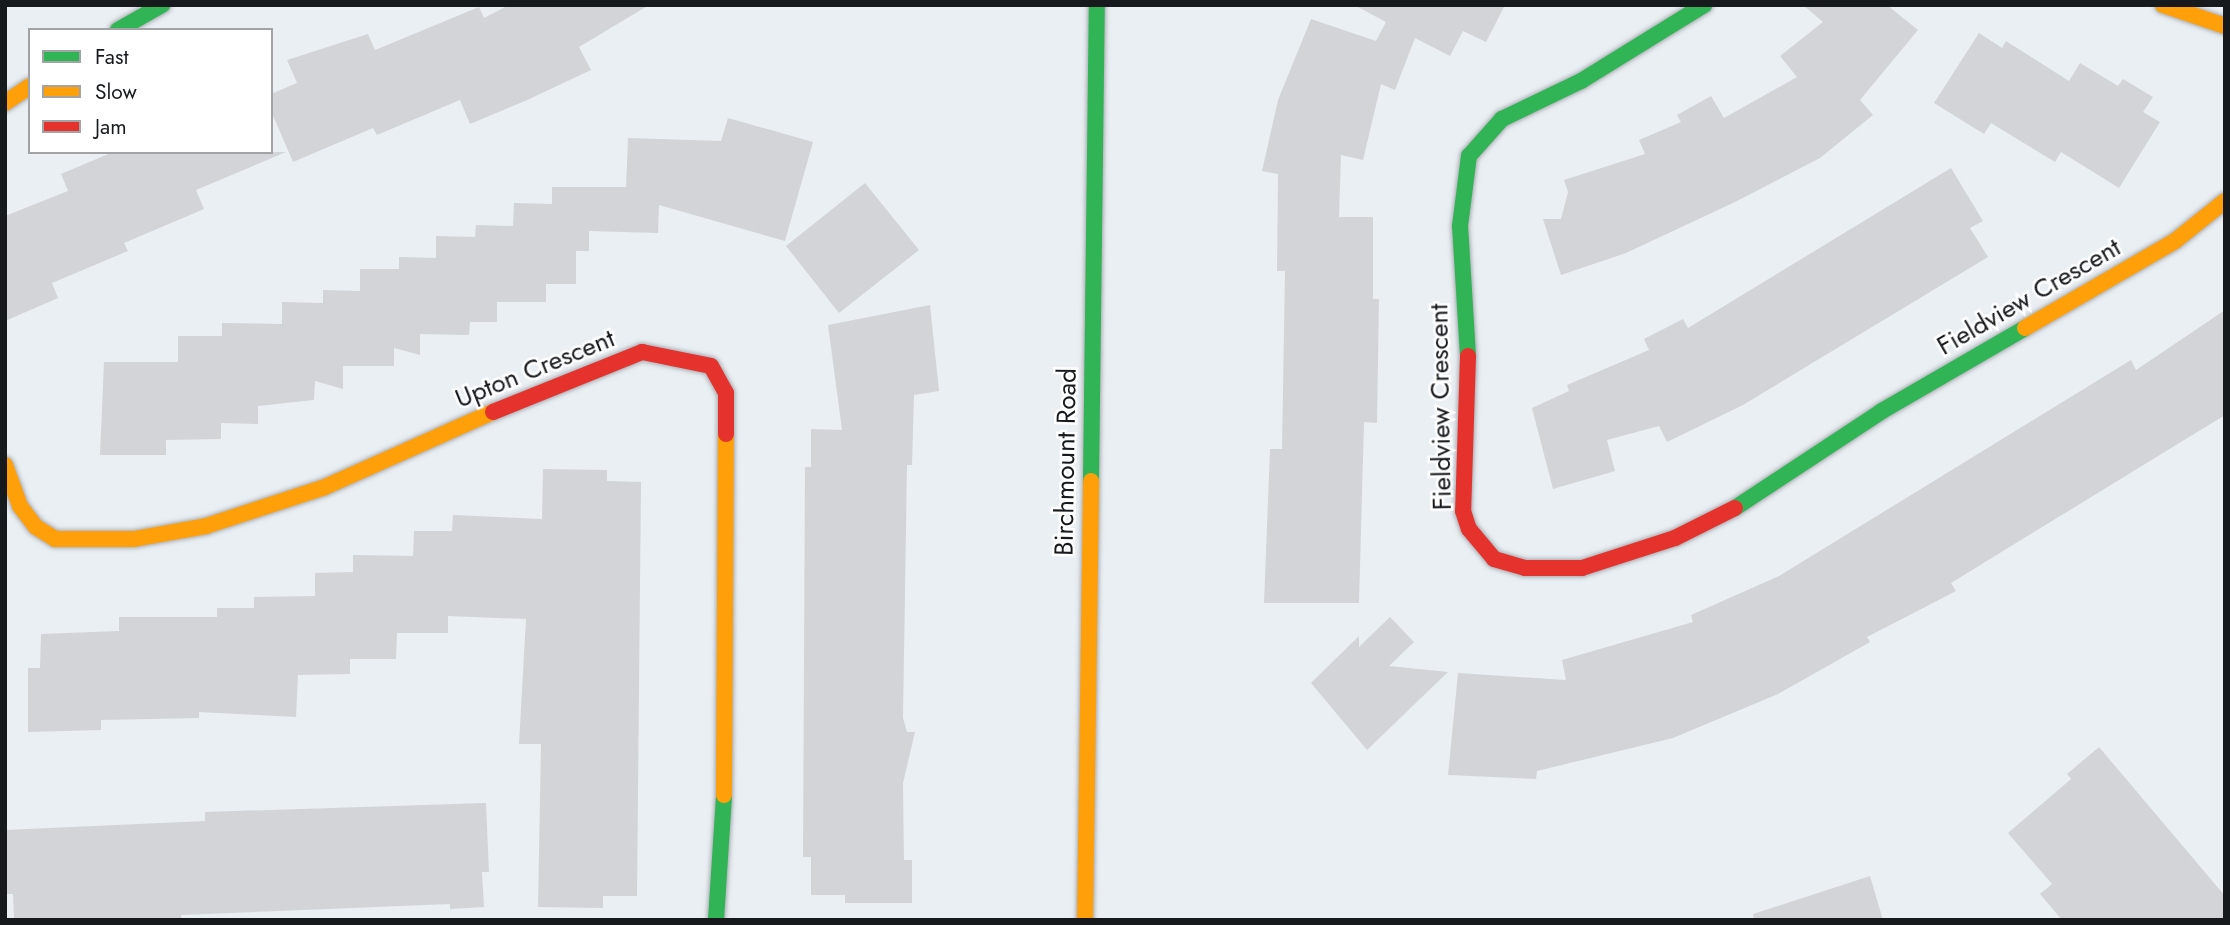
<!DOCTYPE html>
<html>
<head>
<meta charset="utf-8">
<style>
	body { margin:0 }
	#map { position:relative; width:2230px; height:925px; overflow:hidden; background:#eaeff4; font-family:Jost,sans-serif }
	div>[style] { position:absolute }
	.building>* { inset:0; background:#d2d4d8 }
	.roads { filter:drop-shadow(0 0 2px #aaaeb2) drop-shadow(0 0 2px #aaaeb2) }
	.fast>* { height:16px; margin:-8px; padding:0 8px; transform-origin:8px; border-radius:8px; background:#30b455 }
	.slow>* { height:16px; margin:-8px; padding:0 8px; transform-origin:8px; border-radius:8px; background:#ff9f0a }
	.jam>* { height:16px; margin:-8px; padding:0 8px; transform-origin:8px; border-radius:8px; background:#e5322d }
	span { translate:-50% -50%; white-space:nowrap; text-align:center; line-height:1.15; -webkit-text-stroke:5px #fff; paint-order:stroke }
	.street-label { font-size:26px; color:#171a1d }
	.frame { position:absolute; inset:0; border:7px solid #171a1d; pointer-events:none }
	.legend { position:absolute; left:28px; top:28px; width:245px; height:126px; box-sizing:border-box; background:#fff; border:2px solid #a2a3a5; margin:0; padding:9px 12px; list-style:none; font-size:21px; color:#171a1d }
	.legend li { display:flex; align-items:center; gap:14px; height:35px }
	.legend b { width:35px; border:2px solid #a2a3a5 }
</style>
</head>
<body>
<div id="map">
	<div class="building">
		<div style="clip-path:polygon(509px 5px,649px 5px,579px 47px,591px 70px,525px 101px,470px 124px,460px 100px,377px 135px,373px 128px,293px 162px,271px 111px,271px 94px,297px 83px,287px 60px,368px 34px,375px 50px,479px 7px,484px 18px)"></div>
		<div style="clip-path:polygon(1354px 5px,1505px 5px,1486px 42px,1463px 31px,1450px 56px,1415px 38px,1395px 90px,1381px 84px,1363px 160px,1341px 155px,1339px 217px,1373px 217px,1373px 299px,1379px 299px,1377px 423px,1364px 422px,1359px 603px,1264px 603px,1270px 449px,1282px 449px,1285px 271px,1277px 271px,1278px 174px,1262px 171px,1278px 100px,1311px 19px,1376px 41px,1386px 22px)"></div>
		<div style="clip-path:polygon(1803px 5px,1887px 5px,1918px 30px,1860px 100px,1873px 115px,1820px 158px,1735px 202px,1626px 253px,1561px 275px,1543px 219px,1561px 219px,1568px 192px,1564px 180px,1645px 154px,1639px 140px,1681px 122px,1677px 115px,1711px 96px,1724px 118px,1797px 77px,1780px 56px,1823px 22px)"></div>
		<div style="clip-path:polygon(1979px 33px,2002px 48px,2006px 41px,2069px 81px,2080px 63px,2118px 86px,2123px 79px,2153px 97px,2143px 112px,2160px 122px,2119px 188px,2061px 152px,2055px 162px,1991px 123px,1984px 134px,1934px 103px)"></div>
		<div style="clip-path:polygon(728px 118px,813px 142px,785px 241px,659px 205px,658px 233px,589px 231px,589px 251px,576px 251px,576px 284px,546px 284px,546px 302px,497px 302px,497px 322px,470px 322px,469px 335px,420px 334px,420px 355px,394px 348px,394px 366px,343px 366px,343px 389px,315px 381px,314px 400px,258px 406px,258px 424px,221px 423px,221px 439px,166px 440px,166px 455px,100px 455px,104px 362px,178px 362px,178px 336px,222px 336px,222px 323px,282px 324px,282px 302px,323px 303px,323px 290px,360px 291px,360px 269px,399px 269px,399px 257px,436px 258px,436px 236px,475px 237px,476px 225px,513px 226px,514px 203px,552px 204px,552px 187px,626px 187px,628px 138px,721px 141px)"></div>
		<div style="clip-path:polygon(113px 152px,286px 152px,196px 190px,204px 209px,124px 243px,128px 251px,52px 283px,58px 298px,5px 321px,5px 216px,68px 191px,61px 174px)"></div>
		<div style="clip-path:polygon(1951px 168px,1983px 221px,1970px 228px,1988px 257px,1743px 405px,1667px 442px,1659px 426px,1607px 440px,1615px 471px,1553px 489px,1532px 408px,1569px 391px,1567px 385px,1649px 350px,1644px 339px,1683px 319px,1688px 328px)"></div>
		<div style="clip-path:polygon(865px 183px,919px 250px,839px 313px,786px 246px)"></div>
		<div style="clip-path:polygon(930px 305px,939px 391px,914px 395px,912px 465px,907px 465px,903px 718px,907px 732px,915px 732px,903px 783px,904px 860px,912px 860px,912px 903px,845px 903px,845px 895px,811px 895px,811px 857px,803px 857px,805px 467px,811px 467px,811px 429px,842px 430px,828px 325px)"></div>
		<div style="clip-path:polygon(2225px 310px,2225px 415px,1951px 583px,1956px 591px,1867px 637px,1870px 642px,1778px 694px,1673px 738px,1537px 771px,1536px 779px,1448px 775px,1458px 673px,1566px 680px,1562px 660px,1693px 622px,1691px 615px,1779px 576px,2131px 360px,2136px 370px)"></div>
		<div style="clip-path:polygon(543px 469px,607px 470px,607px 481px,641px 482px,637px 896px,603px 896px,603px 908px,538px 907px,541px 744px,519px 744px,526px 619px,448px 616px,448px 633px,397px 633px,396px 659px,350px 659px,350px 674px,298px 675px,296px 717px,199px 712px,199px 718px,101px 720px,101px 730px,28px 732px,28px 668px,40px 668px,41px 634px,119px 631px,119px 617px,217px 617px,217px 608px,254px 608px,254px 597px,315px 596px,315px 573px,353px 572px,353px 555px,413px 556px,414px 531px,452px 531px,453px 515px,542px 519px)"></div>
		<div style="clip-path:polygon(1390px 617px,1414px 642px,1389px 666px,1448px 672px,1367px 750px,1311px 683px,1359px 636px,1359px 647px)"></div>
		<div style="clip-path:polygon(2099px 747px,2225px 896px,2225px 920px,2062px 920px,2040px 894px,2052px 884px,2008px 833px,2071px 779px,2067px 774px)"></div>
		<div style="clip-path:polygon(486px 803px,489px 872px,482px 872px,484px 907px,450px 909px,450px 904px,181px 915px,182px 920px,14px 920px,13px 894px,5px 894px,5px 830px,205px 821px,205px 812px)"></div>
		<div style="clip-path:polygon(1870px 876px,1883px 920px,1754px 920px,1753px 914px)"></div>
	</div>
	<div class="roads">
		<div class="fast">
			<div style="left:118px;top:30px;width:51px;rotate:-29.6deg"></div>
			<div style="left:1468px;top:356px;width:130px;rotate:-93.5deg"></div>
			<div style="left:1460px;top:226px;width:71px;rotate:-82.7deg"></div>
			<div style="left:1469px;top:156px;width:50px;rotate:-48.3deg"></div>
			<div style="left:1502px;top:119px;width:88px;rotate:-25.7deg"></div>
			<div style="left:1581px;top:81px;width:145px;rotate:-31.7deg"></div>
			<div style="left:1091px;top:481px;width:476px;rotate:-89.3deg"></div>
			<div style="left:1735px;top:508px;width:176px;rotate:-33.4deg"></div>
			<div style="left:1882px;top:411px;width:165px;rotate:-30.1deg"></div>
			<div style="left:716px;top:920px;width:125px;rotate:-86.3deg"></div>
		</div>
		<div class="slow">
			<div style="left:2163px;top:5px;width:65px;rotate:18.7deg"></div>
			<div style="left:5px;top:103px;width:30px;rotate:-34deg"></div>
			<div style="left:2025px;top:328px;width:173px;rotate:-30.1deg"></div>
			<div style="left:2175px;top:241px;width:64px;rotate:-38.7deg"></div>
			<div style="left:5px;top:465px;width:44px;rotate:69.9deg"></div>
			<div style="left:20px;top:506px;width:26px;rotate:53deg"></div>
			<div style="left:36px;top:527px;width:22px;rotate:32deg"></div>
			<div style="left:55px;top:539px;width:79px"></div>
			<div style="left:134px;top:539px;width:73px;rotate:-10.2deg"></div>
			<div style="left:206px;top:526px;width:125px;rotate:-18.1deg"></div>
			<div style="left:325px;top:487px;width:184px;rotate:-24.1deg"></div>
			<div style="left:724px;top:795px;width:361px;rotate:-89.7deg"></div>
			<div style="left:1085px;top:920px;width:439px;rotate:-89.2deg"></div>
		</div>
		<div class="jam">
			<div style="left:1468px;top:356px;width:155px;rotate:91.8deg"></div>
			<div style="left:1463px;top:511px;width:19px;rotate:72deg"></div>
			<div style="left:1469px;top:529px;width:39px;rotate:50deg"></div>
			<div style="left:1494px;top:559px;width:32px;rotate:16deg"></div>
			<div style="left:1525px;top:568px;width:57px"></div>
			<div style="left:1582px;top:568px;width:98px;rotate:-17.9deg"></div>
			<div style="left:1675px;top:538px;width:67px;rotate:-26.6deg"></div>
			<div style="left:493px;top:412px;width:161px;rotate:-21.9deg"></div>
			<div style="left:642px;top:352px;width:70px;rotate:11.5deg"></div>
			<div style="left:711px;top:366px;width:31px;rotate:61deg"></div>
			<div style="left:726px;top:393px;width:41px;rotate:90deg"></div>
		</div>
	</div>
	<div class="street-label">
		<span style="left:2029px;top:297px;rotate:-30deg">Fieldview Crescent</span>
		<span style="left:535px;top:369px;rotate:-22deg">Upton Crescent</span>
		<span style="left:1441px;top:407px;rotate:-91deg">Fieldview Crescent</span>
		<span style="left:1066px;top:462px;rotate:-89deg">Birchmount Road</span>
	</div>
	<div class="frame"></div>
	<ul class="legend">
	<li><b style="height:9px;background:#30b455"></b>Fast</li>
	<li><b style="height:9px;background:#ff9f0a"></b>Slow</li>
	<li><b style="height:9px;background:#e5322d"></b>Jam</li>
	</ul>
</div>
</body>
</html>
